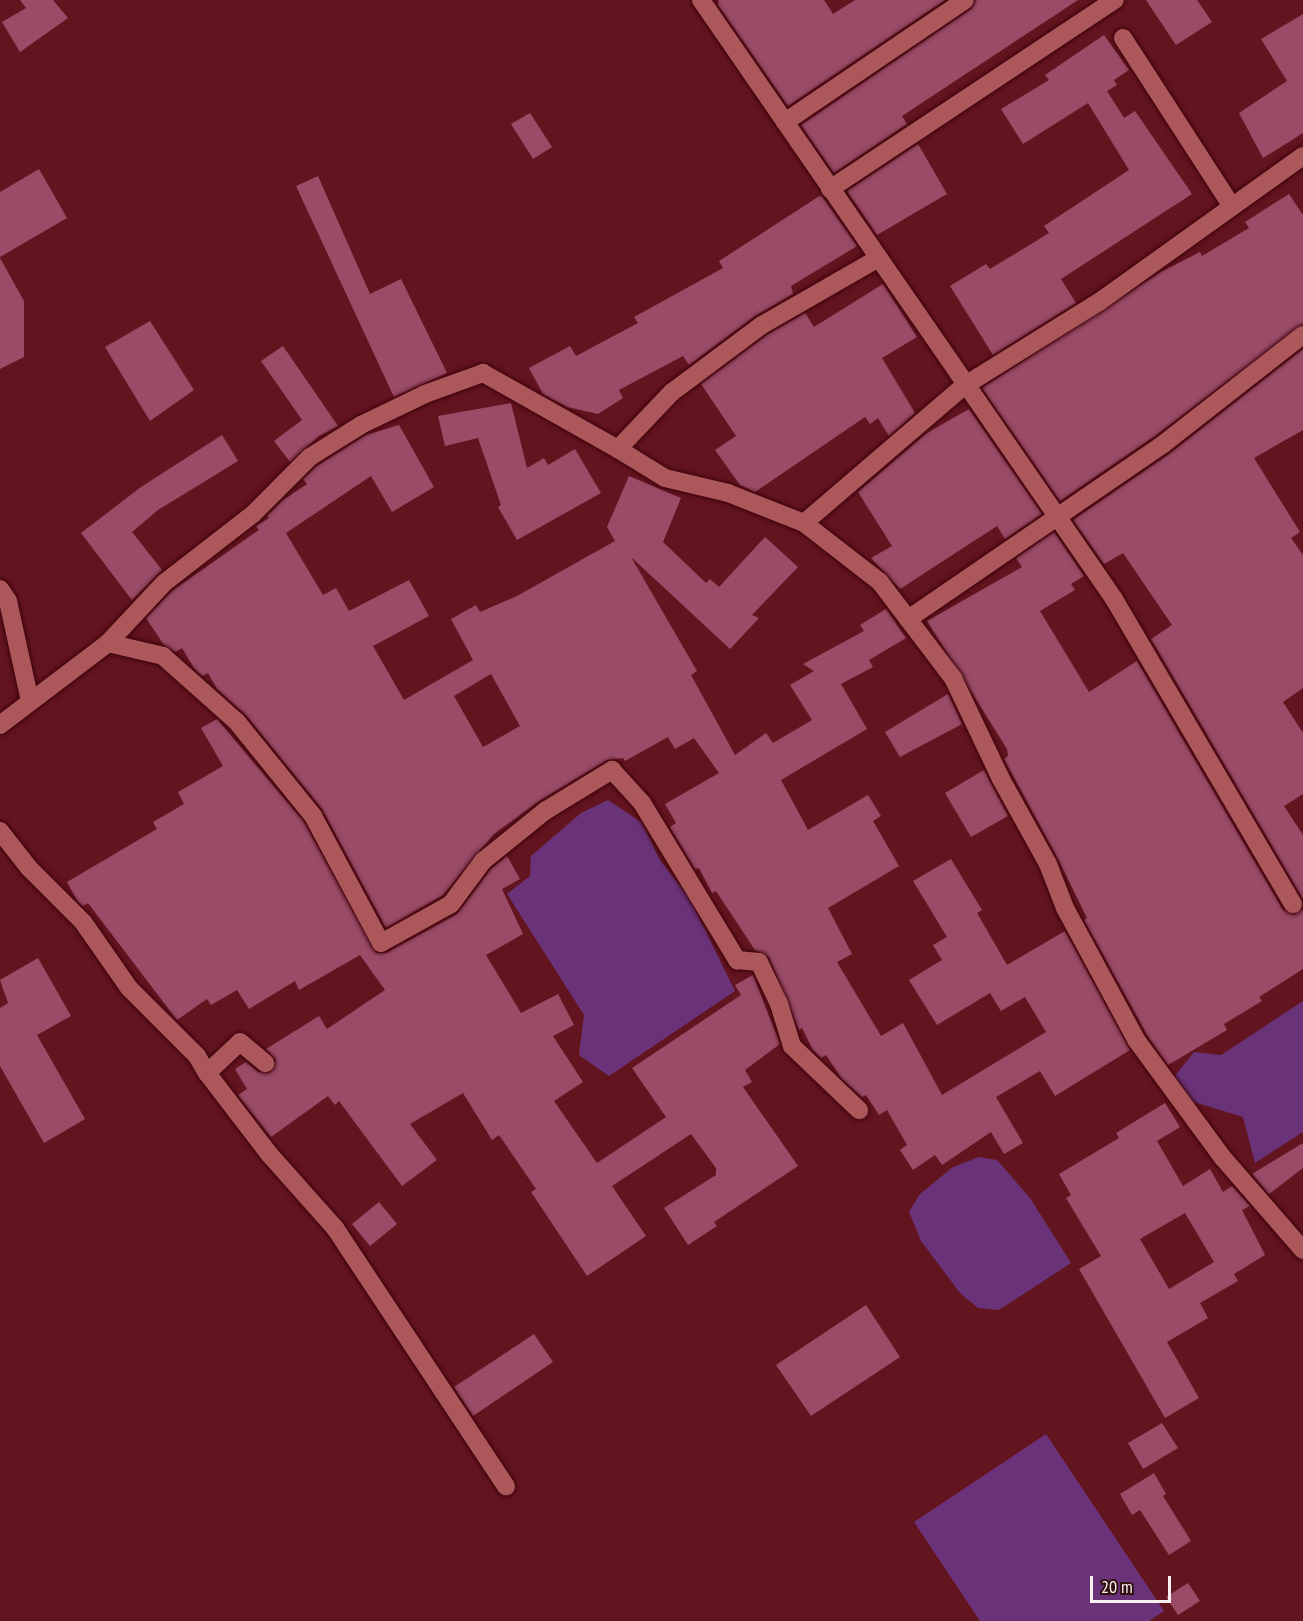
<!DOCTYPE html>
<html>
<head>
<meta charset="utf-8">
<style>
	body { margin:0 }
	#map { position:relative; width:1303px; height:1621px; overflow:hidden; background:#63151f; font-family:"PT Sans Narrow",sans-serif }
	div>[style] { position:absolute }
	.water>* { inset:0; background:#6a3379 }
	.building>* { inset:0; background:#9a4b68 }
	.roads { filter:drop-shadow(0 0 2px #3d030c) drop-shadow(0 0 2px #3d030c) }
	.street>* { height:18px; margin:-9px; padding:0 9px; transform-origin:9px; border-radius:9px; background:#ac585b }
	span { translate:-50% -50%; white-space:nowrap; text-align:center; line-height:1.15; -webkit-text-stroke:6px #331113; paint-order:stroke }
	.scale { position:absolute; left:1090px; top:1576px; width:81px; height:27px; box-sizing:border-box; border:3px solid #faf0ef; border-top:0; padding-left:8px; font-size:18px; line-height:21px; white-space:nowrap; color:#faf0ef; -webkit-text-stroke:4px #331113; paint-order:stroke }
</style>
</head>
<body>
<div id="map">
	<div class="water">
		<div style="clip-path:polygon(608px 800px,641px 822px,660px 860px,690px 899px,735px 991px,609px 1076px,579px 1055px,584px 1015px,507px 894px,530px 876px,531px 856px,581px 813px)"></div>
		<div style="clip-path:polygon(1303px 1001px,1303px 1132px,1255px 1163px,1243px 1117px,1191px 1101px,1174px 1077px,1194px 1052px,1221px 1055px)"></div>
		<div style="clip-path:polygon(979px 1157px,997px 1160px,1030px 1198px,1071px 1263px,999px 1310px,978px 1308px,960px 1293px,921px 1241px,909px 1212px,920px 1194px,953px 1167px)"></div>
		<div style="clip-path:polygon(1046px 1434px,1164px 1611px,1149px 1621px,980px 1621px,914px 1522px)"></div>
	</div>
	<div class="building">
		<div style="clip-path:polygon(20px 0,53px 0,68px 18px,20px 52px,2px 22px,26px 8px)"></div>
		<div style="clip-path:polygon(719px 0,824px 0,833px 14px,855px 0,945px 0,788px 106px,718px 5px)"></div>
		<div style="clip-path:polygon(976px 0,1078px 0,902px 116px,907px 124px,834px 173px,801px 125px,971px 9px)"></div>
		<div style="clip-path:polygon(1146px 0,1197px 0,1212px 22px,1176px 45px)"></div>
		<div style="clip-path:polygon(1303px 14px,1303px 133px,1263px 158px,1239px 113px,1287px 81px,1261px 39px)"></div>
		<div style="clip-path:polygon(1104px 35px,1129px 70px,1114px 80px,1117px 85px,1107px 91px,1124px 118px,1135px 111px,1192px 194px,1061px 279px,1076px 303px,993px 355px,950px 286px,986px 264px,990px 269px,1049px 233px,1044px 226px,1129px 170px,1088px 103px,1023px 144px,1001px 109px,1049px 80px,1045px 75px)"></div>
		<div style="clip-path:polygon(530px 113px,552px 147px,533px 159px,511px 124px)"></div>
		<div style="clip-path:polygon(918px 144px,947px 194px,877px 235px,847px 191px)"></div>
		<div style="clip-path:polygon(39px 169px,67px 218px,0 257px,0 192px)"></div>
		<div style="clip-path:polygon(318px 176px,370px 294px,401px 279px,447px 373px,394px 397px,296px 186px)"></div>
		<div style="clip-path:polygon(1289px 194px,1303px 215px,1303px 324px,1155px 436px,1060px 501px,982px 388px,1161px 272px,1200px 252px,1202px 256px,1249px 228px,1245px 222px)"></div>
		<div style="clip-path:polygon(821px 195px,857px 246px,791px 286px,793px 294px,755px 316px,689px 365px,683px 356px,619px 390px,623px 398px,598px 414px,567px 407px,543px 394px,529px 368px,570px 346px,576px 356px,638px 323px,634px 317px,723px 268px,719px 261px)"></div>
		<div style="clip-path:polygon(0 258px,24px 301px,24px 357px,0 369px)"></div>
		<div style="clip-path:polygon(883px 284px,917px 337px,882px 358px,915px 413px,889px 436px,878px 418px,870px 424px,865px 417px,755px 492px,740px 485px,715px 450px,736px 436px,701px 384px,768px 334px,805px 313px,814px 327px)"></div>
		<div style="clip-path:polygon(150px 321px,194px 390px,150px 421px,105px 347px)"></div>
		<div style="clip-path:polygon(283px 346px,338px 426px,319px 436px,290px 462px,274px 441px,302px 420px,261px 361px)"></div>
		<div style="clip-path:polygon(1303px 349px,1303px 430px,1254px 458px,1300px 532px,1291px 538px,1303px 555px,1303px 688px,1283px 702px,1303px 733px,1303px 794px,1284px 806px,1303px 835px,1303px 899px,1151px 639px,1172px 625px,1123px 553px,1104px 564px,1073px 520px,1169px 454px)"></div>
		<div style="clip-path:polygon(511px 403px,527px 468px,544px 458px,548px 465px,575px 449px,601px 493px,517px 540px,498px 507px,501px 505px,478px 438px,445px 446px,438px 416px)"></div>
		<div style="clip-path:polygon(969px 409px,1042px 514px,1005px 539px,997px 526px,900px 589px,871px 558px,892px 546px,858px 492px,927px 433px)"></div>
		<div style="clip-path:polygon(evenodd,399px 425px,434px 487px,392px 512px,371px 476px,286px 533px,323px 595px,336px 588px,349px 611px,409px 580px,429px 616px,373px 646px,404px 700px,473px 660px,451px 619px,476px 605px,480px 612px,517px 596px,615px 541px,607px 527px,629px 476px,681px 498px,663px 542px,706px 583px,710px 579px,719px 587px,765px 537px,798px 567px,752px 615px,759px 618px,730px 649px,631px 557px,697px 671px,691px 675px,735px 755px,766px 733px,773px 743px,812px 720px,790px 685px,814px 671px,803px 664px,864px 631px,860px 625px,886px 609px,906px 638px,869px 660px,873px 667px,841px 684px,867px 729px,781px 780px,808px 830px,868px 795px,881px 816px,873px 821px,899px 866px,828px 908px,852px 954px,837px 962px,881px 1036px,903px 1023px,942px 1095px,1046px 1032px,1025px 997px,1001px 1011px,990px 993px,937px 1025px,909px 980px,942px 960px,933px 945px,947px 937px,913px 881px,951px 859px,982px 910px,977px 913px,1007px 965px,1065px 931px,1130px 1050px,1055px 1096px,1040px 1071px,996px 1097px,1023px 1143px,1004px 1154px,991px 1132px,942px 1165px,935px 1155px,913px 1170px,900px 1150px,907px 1145px,887px 1110px,879px 1115px,866px 1095px,862px 1097px,842px 1079px,826px 1055px,821px 1058px,813px 1050px,802px 1028px,799px 1030px,769px 957px,755px 950px,716px 891px,712px 893px,699px 868px,695px 869px,670px 827px,676px 823px,665px 804px,719px 773px,694px 738px,675px 749px,668px 737px,625px 761px,623px 758px,607px 760px,539px 801px,494px 834px,443px 895px,386px 928px,322px 809px,246px 715px,217px 689px,208px 673px,202px 676px,194px 668px,182px 648px,175px 652px,164px 645px,146px 618px,172px 591px,259px 530px,256px 526px,269px 518px,267px 516px,282px 501px,307px 484px,303px 479px,317px 466px,366px 435px,399px 425px,491px 674px,520px 726px,483px 747px,454px 696px,491px 674px)"></div>
		<div style="clip-path:polygon(222px 435px,238px 461px,158px 510px,132px 532px,162px 570px,132px 600px,81px 533px,141px 487px)"></div>
		<div style="clip-path:polygon(1054px 532px,1084px 576px,1071px 584px,1075px 590px,1040px 611px,1089px 692px,1137px 661px,1283px 910px,1294px 915px,1303px 909px,1303px 969px,1259px 997px,1262px 1001px,1224px 1024px,1227px 1030px,1168px 1065px,1147px 1035px,1084px 920px,1087px 918px,1058px 859px,1004px 759px,1008px 756px,1007px 749px,927px 621px,1022px 567px,1016px 558px)"></div>
		<div style="clip-path:polygon(948px 694px,962px 724px,900px 757px,885px 732px)"></div>
		<div style="clip-path:polygon(217px 719px,304px 822px,376px 953px,386px 953px,457px 914px,491px 869px,507px 856px,520px 879px,502px 889px,523px 934px,486px 955px,521px 1013px,558px 994px,574px 1025px,553px 1036px,583px 1082px,554px 1101px,597px 1163px,666px 1117px,632px 1068px,741px 995px,735px 985px,753px 975px,780px 1044px,745px 1070px,752px 1082px,743px 1087px,798px 1166px,714px 1222px,717px 1226px,688px 1245px,664px 1208px,716px 1175px,716px 1168px,691px 1134px,612px 1186px,646px 1236px,587px 1276px,531px 1192px,536px 1189px,499px 1135px,492px 1140px,463px 1093px,410px 1124px,437px 1160px,402px 1186px,339px 1101px,335px 1105px,328px 1096px,271px 1137px,238px 1095px,247px 1089px,235px 1069px,246px 1062px,258px 1072px,269px 1073px,276px 1060px,266px 1049px,319px 1016px,327px 1029px,385px 990px,360px 955px,299px 990px,295px 981px,249px 1009px,237px 990px,211px 1005px,207px 999px,177px 1020px,88px 903px,83px 906px,78px 902px,67px 882px,157px 829px,153px 822px,184px 804px,178px 792px,223px 766px,201px 728px)"></div>
		<div style="clip-path:polygon(984px 770px,1008px 816px,971px 837px,945px 793px)"></div>
		<div style="clip-path:polygon(38px 958px,71px 1016px,37px 1035px,85px 1119px,44px 1143px,0 1066px,0 1008px,8px 1003px,0 980px)"></div>
		<div style="clip-path:polygon(evenodd,1165px 1103px,1180px 1127px,1157px 1141px,1183px 1186px,1210px 1169px,1223px 1192px,1232px 1186px,1250px 1206px,1242px 1210px,1265px 1255px,1234px 1274px,1238px 1281px,1200px 1303px,1208px 1318px,1167px 1342px,1199px 1398px,1165px 1418px,1079px 1269px,1101px 1256px,1066px 1198px,1071px 1195px,1059px 1174px,1119px 1138px,1116px 1133px,1165px 1103px,1185px 1213px,1214px 1262px,1169px 1289px,1140px 1239px,1185px 1213px)"></div>
		<div style="clip-path:polygon(1303px 1143px,1303px 1168px,1269px 1194px,1252px 1174px)"></div>
		<div style="clip-path:polygon(379px 1202px,397px 1224px,370px 1246px,352px 1224px)"></div>
		<div style="clip-path:polygon(866px 1305px,900px 1357px,811px 1416px,776px 1365px)"></div>
		<div style="clip-path:polygon(534px 1334px,553px 1362px,473px 1416px,454px 1387px)"></div>
		<div style="clip-path:polygon(1162px 1423px,1178px 1448px,1143px 1469px,1128px 1443px)"></div>
		<div style="clip-path:polygon(1154px 1473px,1166px 1494px,1163px 1496px,1191px 1541px,1169px 1555px,1140px 1510px,1132px 1515px,1120px 1494px)"></div>
		<div style="clip-path:polygon(1188px 1583px,1200px 1601px,1178px 1615px,1166px 1597px)"></div>
	</div>
	<div class="roads">
		<div class="street">
			<div style="left:701px;top:0;width:728px;rotate:55.41deg"></div>
			<div style="left:1114px;top:599px;width:354px;rotate:59.6deg"></div>
			<div style="left:1123px;top:38px;width:199px;rotate:57.1deg"></div>
			<div style="left:785px;top:122px;width:217px;rotate:-34.1deg"></div>
			<div style="left:830px;top:189px;width:342px;rotate:-33.6deg"></div>
			<div style="left:877px;top:259px;width:133px;rotate:150.1deg"></div>
			<div style="left:762px;top:325px;width:112px;rotate:143.3deg"></div>
			<div style="left:672px;top:392px;width:79px;rotate:133.5deg"></div>
			<div style="left:618px;top:449px;width:55px;rotate:31.7deg"></div>
			<div style="left:665px;top:478px;width:65px;rotate:13.4deg"></div>
			<div style="left:728px;top:493px;width:82px;rotate:21.5deg"></div>
			<div style="left:804px;top:523px;width:96px;rotate:37.8deg"></div>
			<div style="left:880px;top:582px;width:121px;rotate:52.8deg"></div>
			<div style="left:953px;top:678px;width:112px;rotate:64.6deg"></div>
			<div style="left:1001px;top:779px;width:97px;rotate:61.1deg"></div>
			<div style="left:1048px;top:864px;width:47px;rotate:68.9deg"></div>
			<div style="left:1065px;top:908px;width:151px;rotate:61.6deg"></div>
			<div style="left:1137px;top:1041px;width:145px;rotate:53.7deg"></div>
			<div style="left:1223px;top:1158px;width:122px;rotate:49deg"></div>
			<div style="left:804px;top:523px;width:211px;rotate:-40.6deg"></div>
			<div style="left:964px;top:386px;width:159px;rotate:-31.9deg"></div>
			<div style="left:1099px;top:302px;width:251px;rotate:-35.6deg"></div>
			<div style="left:0;top:589px;width:14px;rotate:56deg"></div>
			<div style="left:8px;top:601px;width:102px;rotate:77.6deg"></div>
			<div style="left:908px;top:619px;width:308px;rotate:-34.4deg"></div>
			<div style="left:1162px;top:445px;width:179px;rotate:-38deg"></div>
			<div style="left:108px;top:643px;width:57px;rotate:13.3deg"></div>
			<div style="left:163px;top:656px;width:99px;rotate:41.7deg"></div>
			<div style="left:237px;top:722px;width:121px;rotate:51deg"></div>
			<div style="left:313px;top:816px;width:144px;rotate:61.8deg"></div>
			<div style="left:381px;top:943px;width:80px;rotate:-29.1deg"></div>
			<div style="left:451px;top:904px;width:54px;rotate:-53.3deg"></div>
			<div style="left:483px;top:861px;width:80px;rotate:-38.9deg"></div>
			<div style="left:545px;top:811px;width:79px;rotate:-31.5deg"></div>
			<div style="left:612px;top:770px;width:45px;rotate:47.7deg"></div>
			<div style="left:642px;top:803px;width:184px;rotate:58.8deg"></div>
			<div style="left:737px;top:960px;width:22px;rotate:5deg"></div>
			<div style="left:759px;top:962px;width:47px;rotate:64.5deg"></div>
			<div style="left:779px;top:1004px;width:44px;rotate:72.8deg"></div>
			<div style="left:792px;top:1046px;width:93px;rotate:43.7deg"></div>
			<div style="left:0;top:725px;width:136px;rotate:-37.2deg"></div>
			<div style="left:108px;top:643px;width:82px;rotate:-47deg"></div>
			<div style="left:164px;top:583px;width:113px;rotate:-37.8deg"></div>
			<div style="left:253px;top:514px;width:81px;rotate:-45deg"></div>
			<div style="left:310px;top:457px;width:60px;rotate:-32.1deg"></div>
			<div style="left:361px;top:425px;width:71px;rotate:-25.8deg"></div>
			<div style="left:425px;top:394px;width:62px;rotate:-19.9deg"></div>
			<div style="left:483px;top:373px;width:155px;rotate:29.4deg"></div>
			<div style="left:0;top:831px;width:47px;rotate:51.9deg"></div>
			<div style="left:29px;top:868px;width:76px;rotate:45deg"></div>
			<div style="left:83px;top:922px;width:80px;rotate:55.1deg"></div>
			<div style="left:129px;top:988px;width:96px;rotate:45deg"></div>
			<div style="left:197px;top:1056px;width:20px;rotate:60deg"></div>
			<div style="left:207px;top:1073px;width:45px;rotate:-43.2deg"></div>
			<div style="left:240px;top:1042px;width:33px;rotate:40deg"></div>
			<div style="left:207px;top:1073px;width:103px;rotate:52.5deg"></div>
			<div style="left:270px;top:1155px;width:98px;rotate:48.3deg"></div>
			<div style="left:335px;top:1228px;width:310px;rotate:56.5deg"></div>
		</div>
	</div>
	<div class="scale">20 m</div>
</div>
</body>
</html>
